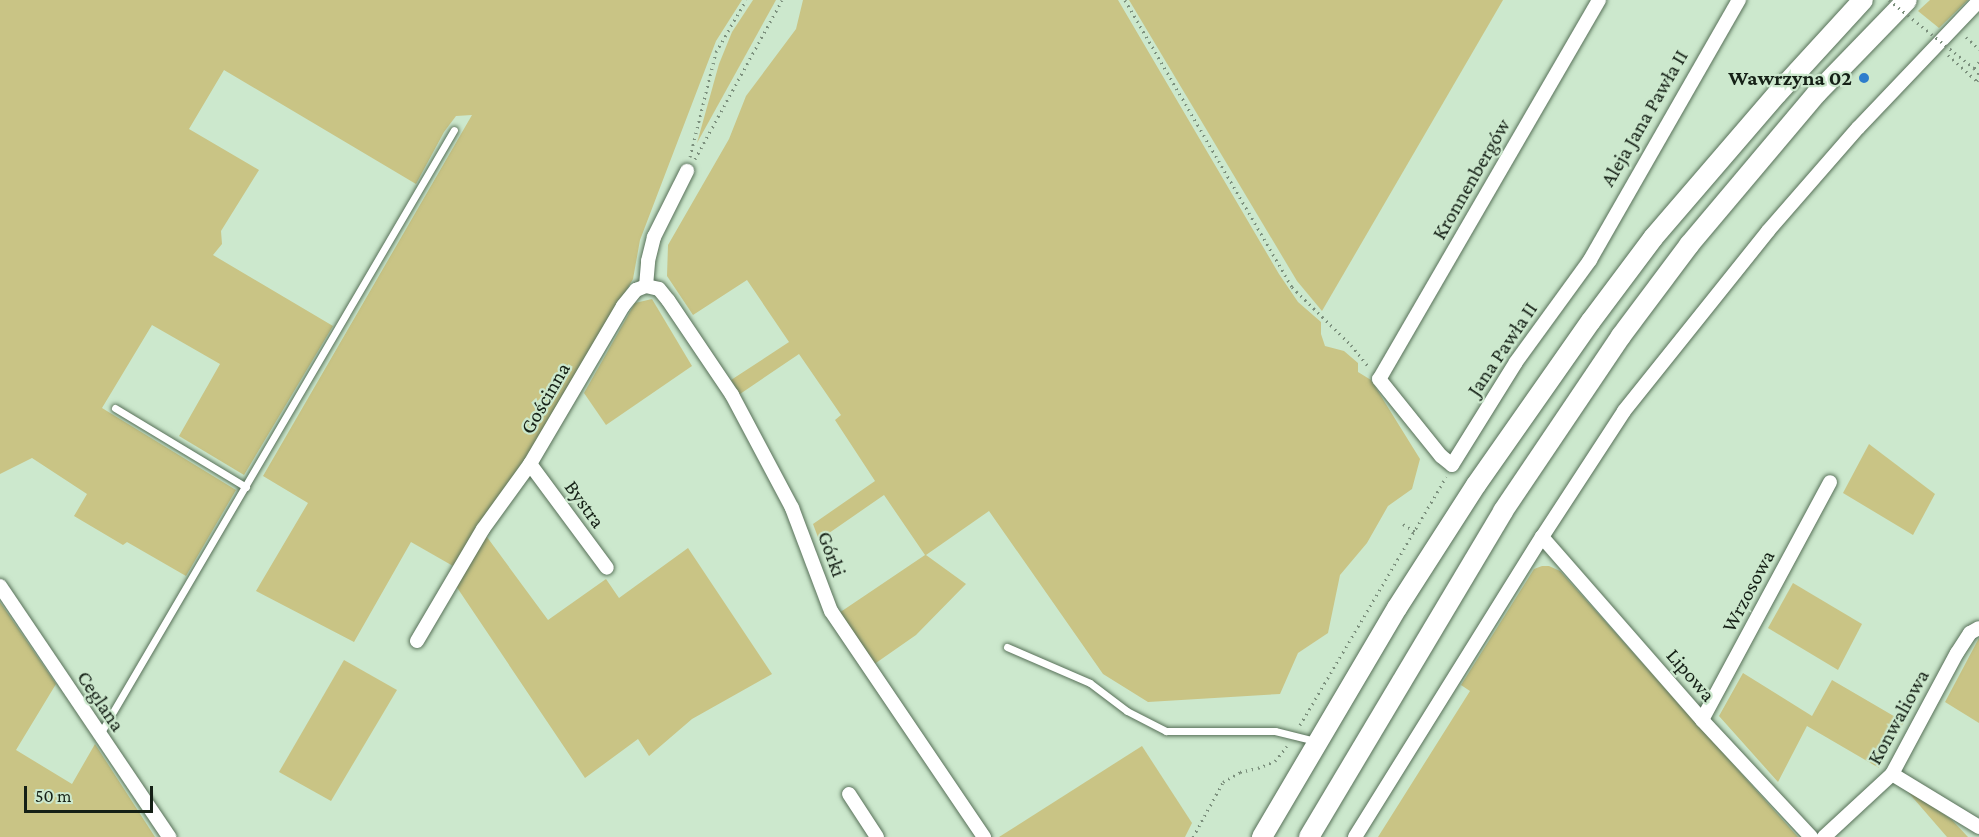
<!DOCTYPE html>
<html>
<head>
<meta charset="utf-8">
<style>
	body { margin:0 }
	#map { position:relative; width:1979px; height:837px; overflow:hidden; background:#cce8cd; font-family:"Crimson Pro",serif }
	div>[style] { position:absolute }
	.green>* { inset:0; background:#c9c485 }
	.path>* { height:3px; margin-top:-1.5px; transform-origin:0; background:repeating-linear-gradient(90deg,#7c907d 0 1.5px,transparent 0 6px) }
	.roads { filter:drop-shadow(0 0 2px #577058) drop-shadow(0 0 2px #577058) }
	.service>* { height:7px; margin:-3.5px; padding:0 3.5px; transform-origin:3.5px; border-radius:3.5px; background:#fff }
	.minor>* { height:14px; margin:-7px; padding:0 7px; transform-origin:7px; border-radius:7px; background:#fff }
	.secondary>* { height:20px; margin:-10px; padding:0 10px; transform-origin:10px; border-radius:10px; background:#fff }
	.path-bridge>* { height:3px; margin-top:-1.5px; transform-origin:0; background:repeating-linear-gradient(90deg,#7c907d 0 1.5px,transparent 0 6px) }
	.dots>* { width:16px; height:16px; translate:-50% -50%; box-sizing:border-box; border:3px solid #cce8cd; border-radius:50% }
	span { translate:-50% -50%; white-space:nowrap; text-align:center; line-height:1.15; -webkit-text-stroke:4.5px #cce8cd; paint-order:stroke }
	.poi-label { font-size:21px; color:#152016; font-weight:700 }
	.right { translate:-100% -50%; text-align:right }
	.street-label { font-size:21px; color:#152016 }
	.scale { position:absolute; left:24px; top:786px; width:129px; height:27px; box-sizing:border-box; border:3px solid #152016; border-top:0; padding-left:8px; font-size:18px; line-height:21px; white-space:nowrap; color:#152016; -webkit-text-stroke:4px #cce8cd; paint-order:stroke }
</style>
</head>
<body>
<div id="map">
	<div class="green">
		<div style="clip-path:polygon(0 0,742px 0,716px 41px,640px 240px,633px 279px,535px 444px,453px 566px,411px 542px,354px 642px,256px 591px,308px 503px,263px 476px,472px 115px,456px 116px,444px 132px,416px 184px,224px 70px,189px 129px,259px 170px,221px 231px,222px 244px,213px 255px,333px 326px,244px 475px,179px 436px,220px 364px,152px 325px,102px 408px,236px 490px,186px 576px,127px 542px,123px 545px,74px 516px,87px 494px,32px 458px,0 474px)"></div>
		<div style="clip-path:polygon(753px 0,776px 0,697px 143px,719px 64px,732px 32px)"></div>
		<div style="clip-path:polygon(803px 0,1118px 0,1279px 274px,1298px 302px,1321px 322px,1321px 334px,1325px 346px,1344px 351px,1358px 363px,1358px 372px,1371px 380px,1420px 459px,1412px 489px,1388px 506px,1367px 543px,1340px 575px,1328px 633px,1298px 653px,1280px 694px,1148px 702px,1103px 674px,989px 511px,926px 555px,966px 584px,916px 635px,873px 665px,839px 613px,925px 555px,884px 495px,819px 540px,813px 524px,875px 481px,835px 420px,841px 415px,799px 354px,740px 394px,731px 380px,789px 342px,747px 280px,693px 315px,667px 276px,668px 245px,729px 139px,746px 96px,796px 29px)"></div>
		<div style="clip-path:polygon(1129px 0,1503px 0,1322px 311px,1297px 281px)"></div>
		<div style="clip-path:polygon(1930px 0,1968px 0,1939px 28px,1918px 11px)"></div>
		<div style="clip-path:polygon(652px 299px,692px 366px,606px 425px,584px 393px,635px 303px)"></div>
		<div style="clip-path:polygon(1869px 444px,1935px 494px,1913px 535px,1843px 493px)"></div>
		<div style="clip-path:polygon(484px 533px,548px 620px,606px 579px,619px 598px,688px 548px,772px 674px,692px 719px,649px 756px,638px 739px,585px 778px,456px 586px)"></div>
		<div style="clip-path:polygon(1542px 566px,1549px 566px,1560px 571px,1798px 837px,1378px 837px,1470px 691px,1461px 685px,1534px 569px)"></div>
		<div style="clip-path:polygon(1793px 583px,1862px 624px,1838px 670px,1768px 628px)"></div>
		<div style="clip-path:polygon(0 602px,56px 684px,16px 750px,72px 784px,95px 744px,155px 837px,0 837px)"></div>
		<div style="clip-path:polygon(1979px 638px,1979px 723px,1945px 702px)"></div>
		<div style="clip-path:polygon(344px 660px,397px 690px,331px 801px,279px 772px)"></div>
		<div style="clip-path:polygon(1743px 673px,1812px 716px,1832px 680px,1904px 722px,1879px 768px,1807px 726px,1778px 782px,1719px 716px)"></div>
		<div style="clip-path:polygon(1142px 746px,1192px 823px,1185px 837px,999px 837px)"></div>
		<div style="clip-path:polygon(1901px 784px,1952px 820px,1968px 837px,1947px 837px)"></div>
	</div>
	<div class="path">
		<div style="left:1125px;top:0;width:332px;rotate:59.8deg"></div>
		<div style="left:1292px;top:287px;width:83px;rotate:44.5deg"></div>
		<div style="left:1351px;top:345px;width:27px;rotate:51deg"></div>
		<div style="left:1966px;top:37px;width:18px;rotate:43deg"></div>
		<div style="left:1948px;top:55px;width:39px;rotate:42deg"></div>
		<div style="left:1977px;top:81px;width:4px;rotate:-56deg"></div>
		<div style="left:1979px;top:62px;width:8px;rotate:130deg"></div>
		<div style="left:1974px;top:68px;width:8px;rotate:50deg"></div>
		<div style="left:690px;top:157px;width:108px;rotate:-76.1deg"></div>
		<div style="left:716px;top:52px;width:60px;rotate:-60deg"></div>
		<div style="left:695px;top:159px;width:181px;rotate:-61.3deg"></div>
		<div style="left:1403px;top:524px;width:15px;rotate:32deg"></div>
		<div style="left:1300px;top:725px;width:288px;rotate:-59.5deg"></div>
		<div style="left:1193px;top:837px;width:63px;rotate:-61.4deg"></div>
		<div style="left:1223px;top:782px;width:20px;rotate:-30deg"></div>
		<div style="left:1240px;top:772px;width:18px;rotate:-13deg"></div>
		<div style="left:1258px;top:768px;width:18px;rotate:-22deg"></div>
		<div style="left:1275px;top:761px;width:19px;rotate:-51deg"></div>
	</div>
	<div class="roads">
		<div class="service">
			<div style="left:115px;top:408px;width:153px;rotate:31.1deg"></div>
			<div style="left:1007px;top:647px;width:90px;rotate:23.4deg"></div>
			<div style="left:1090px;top:683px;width:46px;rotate:37.1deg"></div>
			<div style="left:1127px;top:711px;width:44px;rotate:27.1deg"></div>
			<div style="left:1166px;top:731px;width:109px"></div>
			<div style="left:1275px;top:731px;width:41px;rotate:14deg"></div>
			<div style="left:100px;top:734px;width:700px;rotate:-59.63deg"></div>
		</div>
		<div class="minor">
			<div style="left:1599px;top:0;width:438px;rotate:120.1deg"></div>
			<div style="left:1379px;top:379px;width:99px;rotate:51.2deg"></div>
			<div style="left:1441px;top:456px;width:14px;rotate:39deg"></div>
			<div style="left:1452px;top:465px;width:121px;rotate:-58.1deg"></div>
			<div style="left:1516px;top:362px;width:126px;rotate:-54deg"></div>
			<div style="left:1590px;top:260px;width:300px;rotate:-60.2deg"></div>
			<div style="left:646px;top:286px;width:13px;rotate:13deg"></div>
			<div style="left:659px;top:289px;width:14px;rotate:51deg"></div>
			<div style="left:668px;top:300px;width:115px;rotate:56deg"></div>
			<div style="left:732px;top:395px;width:128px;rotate:62deg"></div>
			<div style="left:792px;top:508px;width:110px;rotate:69.3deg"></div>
			<div style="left:831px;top:611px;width:273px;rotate:55.9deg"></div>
			<div style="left:530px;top:464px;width:129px;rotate:53.5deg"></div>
			<div style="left:1542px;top:537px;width:243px;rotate:48.8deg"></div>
			<div style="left:1702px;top:720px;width:160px;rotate:47deg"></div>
			<div style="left:0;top:586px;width:303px;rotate:56deg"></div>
			<div style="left:417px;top:641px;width:130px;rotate:-59.5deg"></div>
			<div style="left:483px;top:529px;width:80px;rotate:-54.1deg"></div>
			<div style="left:530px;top:464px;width:183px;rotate:-59.5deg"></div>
			<div style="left:623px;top:306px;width:21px;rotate:-51deg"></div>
			<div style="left:636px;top:290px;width:11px;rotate:-22deg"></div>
			<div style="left:646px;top:286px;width:25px;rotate:-85deg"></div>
			<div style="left:648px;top:261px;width:25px;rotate:-76deg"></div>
			<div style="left:654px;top:237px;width:74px;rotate:-63.4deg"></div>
			<div style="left:1702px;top:720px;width:270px;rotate:-61.7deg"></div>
			<div style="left:1892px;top:774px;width:102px;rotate:31.3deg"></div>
			<div style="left:849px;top:794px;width:51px;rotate:56.9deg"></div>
			<div style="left:1355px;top:837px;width:354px;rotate:-58.1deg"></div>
			<div style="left:1542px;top:537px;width:150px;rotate:-56.9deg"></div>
			<div style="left:1624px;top:411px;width:231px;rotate:-51.3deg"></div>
			<div style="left:1768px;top:231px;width:137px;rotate:-48.9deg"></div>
			<div style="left:1858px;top:128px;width:175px;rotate:-46.4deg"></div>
			<div style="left:1824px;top:837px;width:93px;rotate:-42.8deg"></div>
			<div style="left:1892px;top:774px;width:137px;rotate:-61.8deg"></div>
			<div style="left:1957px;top:653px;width:24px;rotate:-57deg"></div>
			<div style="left:1970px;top:633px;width:10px;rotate:-29deg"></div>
		</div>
		<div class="secondary">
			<div style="left:1262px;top:837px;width:266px;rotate:-59.5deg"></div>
			<div style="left:1397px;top:608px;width:146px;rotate:-57.3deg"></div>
			<div style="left:1476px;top:485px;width:200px;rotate:-55deg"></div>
			<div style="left:1591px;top:321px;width:104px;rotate:-53.2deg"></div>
			<div style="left:1653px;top:238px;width:190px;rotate:-49.3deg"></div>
			<div style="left:1777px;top:94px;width:127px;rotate:-47.5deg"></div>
			<div style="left:1309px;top:837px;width:379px;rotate:-59.2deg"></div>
			<div style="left:1503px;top:511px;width:211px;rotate:-56deg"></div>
			<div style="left:1621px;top:336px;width:114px;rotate:-53.2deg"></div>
			<div style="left:1689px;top:245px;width:199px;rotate:-49.9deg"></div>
			<div style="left:1817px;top:93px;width:129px;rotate:-45.9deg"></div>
		</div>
	</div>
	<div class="path-bridge">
		<div style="left:1889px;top:0;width:109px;rotate:38.7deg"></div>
	</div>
	<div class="dots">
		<div style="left:1864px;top:78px;background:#2d7dcc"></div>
	</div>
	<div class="poi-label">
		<span class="right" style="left:1852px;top:78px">Wawrzyna 02</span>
	</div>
	<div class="street-label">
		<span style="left:1644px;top:118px;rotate:-60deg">Aleja Jana Pawła II</span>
		<span style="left:1471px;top:179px;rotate:-60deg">Kronnenbergów</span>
		<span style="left:1502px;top:349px;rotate:-56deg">Jana Pawła II</span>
		<span style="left:545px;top:398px;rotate:-60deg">Gościnna</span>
		<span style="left:585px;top:504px;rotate:54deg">Bystra</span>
		<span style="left:832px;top:554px;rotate:70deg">Górki</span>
		<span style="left:1748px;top:591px;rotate:-62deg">Wrzosowa</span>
		<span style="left:1691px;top:675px;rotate:49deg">Lipowa</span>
		<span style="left:101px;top:701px;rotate:56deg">Ceglana</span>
		<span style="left:1898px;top:717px;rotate:-61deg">Konwaliowa</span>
	</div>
	<div class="scale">50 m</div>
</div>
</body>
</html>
